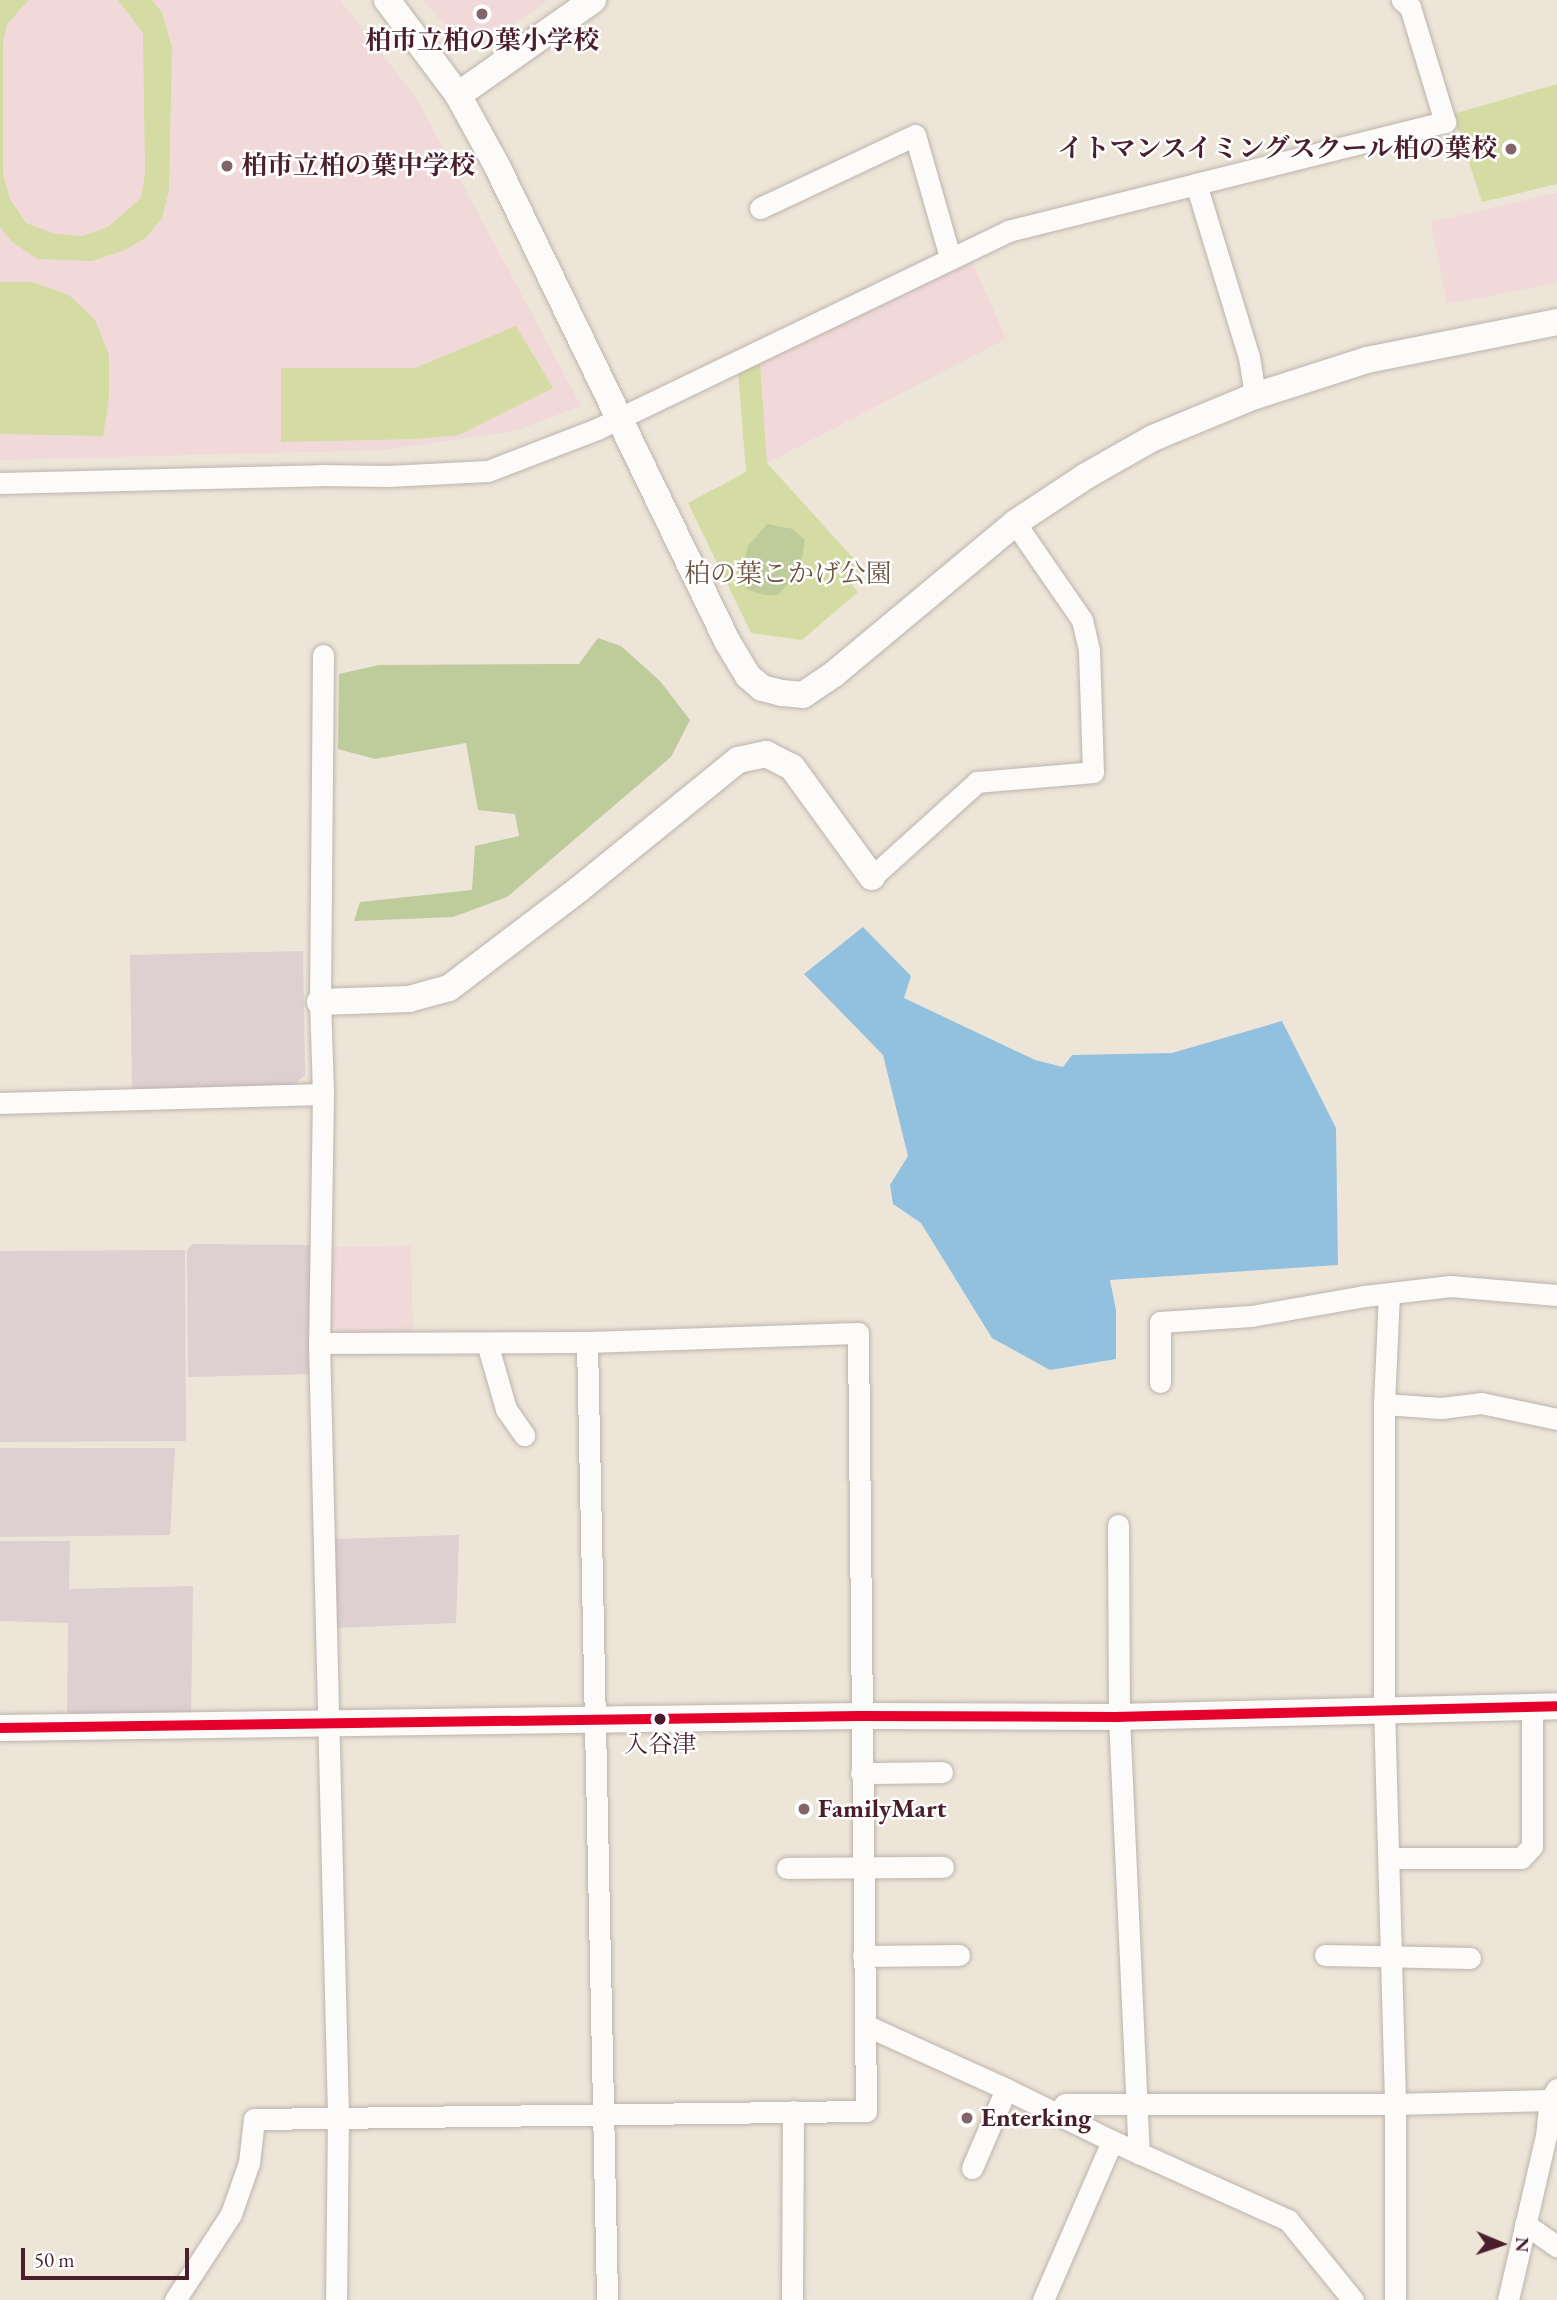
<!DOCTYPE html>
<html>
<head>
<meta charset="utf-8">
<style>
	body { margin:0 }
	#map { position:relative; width:1557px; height:2300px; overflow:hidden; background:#ede5d8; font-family:"EB Garamond","Noto Serif JP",serif }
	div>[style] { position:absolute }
	.built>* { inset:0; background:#f1d9d9 }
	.industrial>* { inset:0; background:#decfd1 }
	.green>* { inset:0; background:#d4dca3 }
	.forest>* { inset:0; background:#becb9a }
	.water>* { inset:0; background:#91c1df }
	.roads { filter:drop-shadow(0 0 2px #bdb3ac) drop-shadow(0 0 2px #bdb3ac) }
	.minor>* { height:21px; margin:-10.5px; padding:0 10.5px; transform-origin:10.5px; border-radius:10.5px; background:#fcfbf9 }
	.tertiary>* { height:26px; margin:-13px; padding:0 13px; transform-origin:13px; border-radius:13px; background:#fcfbf9 }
	.bus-1>* { height:10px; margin:-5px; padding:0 5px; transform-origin:5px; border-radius:5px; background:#e4002b }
	.dots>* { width:19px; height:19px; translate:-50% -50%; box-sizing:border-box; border:4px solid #fff; border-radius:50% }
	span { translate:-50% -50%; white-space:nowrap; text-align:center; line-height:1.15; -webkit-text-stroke:5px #fff; paint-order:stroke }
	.bus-label { font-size:24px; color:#4a1f2b }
	.poi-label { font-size:26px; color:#4a1f2b; font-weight:700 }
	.right { translate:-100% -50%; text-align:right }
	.left { translate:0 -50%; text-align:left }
	.park-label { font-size:26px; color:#6d5542 }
	.north { position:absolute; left:1466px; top:2209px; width:70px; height:70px; -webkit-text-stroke:5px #fff; paint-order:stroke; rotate:92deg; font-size:19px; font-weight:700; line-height:28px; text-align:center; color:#4a1f2b }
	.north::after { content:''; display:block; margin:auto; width:24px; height:32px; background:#4a1f2b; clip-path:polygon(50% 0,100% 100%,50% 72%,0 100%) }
	.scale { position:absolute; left:21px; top:2248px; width:168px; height:32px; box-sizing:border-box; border:4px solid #4a1f2b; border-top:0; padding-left:9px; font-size:21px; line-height:24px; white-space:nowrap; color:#4a1f2b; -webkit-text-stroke:5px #fff; paint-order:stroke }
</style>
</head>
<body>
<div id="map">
	<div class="built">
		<div style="clip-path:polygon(0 0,340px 0,417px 99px,581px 406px,515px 431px,384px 450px,0 460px)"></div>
		<div style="clip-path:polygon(423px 0,547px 0,498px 36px,447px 28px)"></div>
		<div style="clip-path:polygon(1557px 193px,1557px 283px,1447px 304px,1431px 222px)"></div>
		<div style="clip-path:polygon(972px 262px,1006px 339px,767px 463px,760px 363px)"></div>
		<div style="clip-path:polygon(411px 1246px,413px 1335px,342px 1334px,331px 1325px,329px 1247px)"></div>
	</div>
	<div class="industrial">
		<div style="clip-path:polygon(303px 951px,305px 1075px,290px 1087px,132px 1090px,130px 955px)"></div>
		<div style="clip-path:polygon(192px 1244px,312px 1245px,312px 1374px,188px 1377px,187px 1251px)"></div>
		<div style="clip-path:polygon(185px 1250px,186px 1441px,0 1442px,0 1251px)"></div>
		<div style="clip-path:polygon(0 1448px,175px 1448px,170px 1535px,0 1537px)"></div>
		<div style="clip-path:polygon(459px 1535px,456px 1623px,334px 1628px,335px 1539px)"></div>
		<div style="clip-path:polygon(0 1541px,70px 1541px,69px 1589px,193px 1586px,191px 1715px,67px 1716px,68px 1623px,0 1621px)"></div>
	</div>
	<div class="green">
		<div style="clip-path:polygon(0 0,29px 0,7px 24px,3px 43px,3px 174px,10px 199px,26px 223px,56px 234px,82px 236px,108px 227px,141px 198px,145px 174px,143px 33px,118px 0,152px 0,162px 12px,172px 48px,169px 191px,162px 218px,146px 238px,125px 250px,92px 261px,37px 259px,11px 241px,0 227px)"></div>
		<div style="clip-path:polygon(1557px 84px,1557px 184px,1482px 202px,1453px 114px)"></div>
		<div style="clip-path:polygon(0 282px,32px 282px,69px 295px,95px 320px,109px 355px,109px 398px,103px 436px,0 434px)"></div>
		<div style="clip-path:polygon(516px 326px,553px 388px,459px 435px,415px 439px,281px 442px,281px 368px,415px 368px)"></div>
		<div style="clip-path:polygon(760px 363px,767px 463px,864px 570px,850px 582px,858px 592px,802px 640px,751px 633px,688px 503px,746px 472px,738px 372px)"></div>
	</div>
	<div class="forest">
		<div style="clip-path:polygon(767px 524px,793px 529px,805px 540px,800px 570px,778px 595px,764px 595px,746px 589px,743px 566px,748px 546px)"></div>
		<div style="clip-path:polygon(598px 638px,621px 646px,660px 681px,690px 720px,671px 757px,507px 897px,453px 917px,354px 921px,360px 902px,472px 890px,475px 846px,519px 836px,515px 814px,478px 810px,466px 743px,375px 759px,338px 749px,339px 674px,379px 665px,579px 664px)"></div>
	</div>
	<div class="water">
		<div style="clip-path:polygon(863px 927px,911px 976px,904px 998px,1035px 1060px,1063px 1067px,1072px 1055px,1172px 1053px,1282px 1021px,1336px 1128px,1338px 1265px,1110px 1280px,1116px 1310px,1116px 1359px,1050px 1370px,992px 1338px,921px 1223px,893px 1204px,890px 1185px,908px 1156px,883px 1055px,804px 974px)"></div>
	</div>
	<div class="roads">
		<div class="minor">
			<div style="left:1196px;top:184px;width:257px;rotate:-14deg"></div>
			<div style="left:1445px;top:122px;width:120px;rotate:-106.9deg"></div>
			<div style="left:1410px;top:7px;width:11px;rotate:-139deg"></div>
			<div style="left:760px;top:208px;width:171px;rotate:-25.2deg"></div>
			<div style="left:915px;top:135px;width:127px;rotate:74deg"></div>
			<div style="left:0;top:483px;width:320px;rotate:-1.4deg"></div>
			<div style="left:320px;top:475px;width:68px;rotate:0.8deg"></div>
			<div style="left:388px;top:476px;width:100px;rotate:-2.9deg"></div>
			<div style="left:488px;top:471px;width:117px;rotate:-21.1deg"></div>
			<div style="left:597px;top:429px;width:456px;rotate:-25.7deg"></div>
			<div style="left:1008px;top:231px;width:194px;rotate:-14deg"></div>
			<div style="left:1196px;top:184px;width:181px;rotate:73deg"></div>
			<div style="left:1249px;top:357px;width:39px;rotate:81deg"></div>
			<div style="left:323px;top:655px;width:347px;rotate:90.5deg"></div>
			<div style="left:320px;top:1002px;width:92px;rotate:88.1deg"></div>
			<div style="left:323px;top:1094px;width:249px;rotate:90.9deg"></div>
			<div style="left:319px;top:1343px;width:773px;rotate:88.59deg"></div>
			<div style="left:338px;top:2116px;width:184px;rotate:90.6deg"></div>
			<div style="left:872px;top:877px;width:142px;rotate:-42.1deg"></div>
			<div style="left:977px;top:782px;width:116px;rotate:-4.9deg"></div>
			<div style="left:1093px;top:772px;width:122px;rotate:-91.9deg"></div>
			<div style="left:1089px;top:650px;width:31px;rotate:-103deg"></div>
			<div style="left:1082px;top:620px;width:118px;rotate:-124.6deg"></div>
			<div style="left:0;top:1103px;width:323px;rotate:-1.6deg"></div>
			<div style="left:1389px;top:1294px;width:110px;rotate:92.6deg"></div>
			<div style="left:1384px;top:1404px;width:304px;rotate:90deg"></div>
			<div style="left:1384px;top:1708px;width:396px;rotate:88.4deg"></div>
			<div style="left:1395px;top:2104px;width:196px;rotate:90deg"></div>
			<div style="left:587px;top:1342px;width:958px;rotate:88.8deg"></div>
			<div style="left:487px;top:1343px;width:69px;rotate:73.9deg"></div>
			<div style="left:506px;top:1409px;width:32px;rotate:55deg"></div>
			<div style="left:1160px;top:1382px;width:60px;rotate:-90deg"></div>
			<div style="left:1160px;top:1322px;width:91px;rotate:-3.8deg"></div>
			<div style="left:1251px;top:1316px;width:116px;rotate:-10deg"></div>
			<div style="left:1365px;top:1296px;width:86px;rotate:-6.7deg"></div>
			<div style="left:1450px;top:1286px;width:107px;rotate:4.8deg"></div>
			<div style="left:1384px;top:1404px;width:57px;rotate:4deg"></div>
			<div style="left:1441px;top:1408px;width:40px;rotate:-7.1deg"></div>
			<div style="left:1481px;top:1403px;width:78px;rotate:11.9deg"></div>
			<div style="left:1118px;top:1525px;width:192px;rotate:89.7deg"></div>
			<div style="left:1119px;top:1717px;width:437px;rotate:87.4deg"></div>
			<div style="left:861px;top:1773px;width:81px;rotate:-0.7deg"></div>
			<div style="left:1390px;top:1858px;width:131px"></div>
			<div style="left:1521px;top:1858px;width:16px;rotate:-47deg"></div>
			<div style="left:1532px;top:1846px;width:140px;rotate:-90deg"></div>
			<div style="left:787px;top:1868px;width:156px;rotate:-0.4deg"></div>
			<div style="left:1325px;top:1955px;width:145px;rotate:1.2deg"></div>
			<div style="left:863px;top:1956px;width:96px;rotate:-0.6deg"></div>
			<div style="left:865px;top:2030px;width:9px;rotate:-6deg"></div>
			<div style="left:874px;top:2029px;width:145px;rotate:24.4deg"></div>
			<div style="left:1006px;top:2089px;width:118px;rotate:26.1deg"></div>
			<div style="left:1056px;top:2114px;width:13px;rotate:-48deg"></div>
			<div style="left:1065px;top:2104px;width:330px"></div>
			<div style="left:1395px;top:2104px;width:155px;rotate:-1.5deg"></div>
			<div style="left:972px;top:2168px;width:86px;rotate:-66.7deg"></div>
			<div style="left:1525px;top:2224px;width:39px;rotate:35deg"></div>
			<div style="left:175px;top:2300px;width:103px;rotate:-56.9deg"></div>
			<div style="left:231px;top:2214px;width:54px;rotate:-70.6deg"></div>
			<div style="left:249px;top:2163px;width:44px;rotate:-83.5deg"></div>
			<div style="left:254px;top:2119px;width:612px;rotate:-0.75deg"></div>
			<div style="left:866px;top:2111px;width:778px;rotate:-90.59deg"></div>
			<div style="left:858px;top:1333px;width:271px;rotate:178.1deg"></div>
			<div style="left:587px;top:1342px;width:268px;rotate:179.8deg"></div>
			<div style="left:792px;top:2300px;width:189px;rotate:-89.7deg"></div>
			<div style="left:1043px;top:2300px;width:173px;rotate:-66.5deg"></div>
			<div style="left:1112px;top:2141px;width:193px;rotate:24.2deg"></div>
			<div style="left:1288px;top:2220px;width:103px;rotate:50.9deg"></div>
			<div style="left:1508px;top:2300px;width:168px;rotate:-77deg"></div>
			<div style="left:1546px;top:2136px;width:36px;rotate:-84deg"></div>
			<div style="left:1550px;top:2100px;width:13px;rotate:-58deg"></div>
		</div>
		<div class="tertiary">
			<div style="left:387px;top:0;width:119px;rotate:53.2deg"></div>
			<div style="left:458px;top:95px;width:81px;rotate:61.2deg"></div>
			<div style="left:497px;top:166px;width:528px;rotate:64.16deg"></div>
			<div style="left:727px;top:641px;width:41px;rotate:59deg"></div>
			<div style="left:748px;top:676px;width:18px;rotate:41deg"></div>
			<div style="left:762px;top:688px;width:21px;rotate:14deg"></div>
			<div style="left:782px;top:693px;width:21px;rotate:5deg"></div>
			<div style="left:803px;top:695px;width:37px;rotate:-34deg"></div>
			<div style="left:834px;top:674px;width:236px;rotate:-39.8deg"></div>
			<div style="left:1015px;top:523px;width:85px;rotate:-33.5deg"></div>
			<div style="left:1086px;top:476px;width:77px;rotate:-29.6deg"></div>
			<div style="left:1153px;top:438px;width:110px;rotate:-22.4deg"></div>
			<div style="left:1255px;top:396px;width:118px;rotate:-17.8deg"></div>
			<div style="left:1367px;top:360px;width:194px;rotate:-11.3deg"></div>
			<div style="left:458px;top:95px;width:165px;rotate:-35.1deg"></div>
			<div style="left:320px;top:1002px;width:89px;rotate:-1.9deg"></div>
			<div style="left:409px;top:999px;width:41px;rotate:-15.4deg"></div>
			<div style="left:449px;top:988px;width:162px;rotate:-37.2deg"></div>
			<div style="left:578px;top:890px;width:206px;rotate:-39.1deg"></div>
			<div style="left:738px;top:760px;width:29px;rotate:-12deg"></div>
			<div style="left:766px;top:754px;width:29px;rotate:27deg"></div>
			<div style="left:792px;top:767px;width:136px;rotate:54deg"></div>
			<div style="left:0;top:1728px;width:860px;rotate:-0.8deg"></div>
			<div style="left:860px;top:1716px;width:259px;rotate:0.2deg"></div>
			<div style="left:1119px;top:1717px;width:438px;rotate:-1.4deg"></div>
		</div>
	</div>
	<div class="bus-1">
		<div style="left:0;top:1728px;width:860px;rotate:-0.8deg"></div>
		<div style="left:860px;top:1716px;width:259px;rotate:0.2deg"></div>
		<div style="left:1119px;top:1717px;width:438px;rotate:-1.4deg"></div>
	</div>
	<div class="dots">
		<div style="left:482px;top:14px;background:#836468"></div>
		<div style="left:1511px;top:149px;background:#836468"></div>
		<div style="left:227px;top:166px;background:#836468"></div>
		<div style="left:660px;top:1719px;background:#4a1f2b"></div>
		<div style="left:804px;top:1809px;background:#836468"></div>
		<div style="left:967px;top:2118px;background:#836468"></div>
	</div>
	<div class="bus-label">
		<span style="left:660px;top:1744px">入谷津</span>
	</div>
	<div class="poi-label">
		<span style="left:482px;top:41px">柏市立柏の葉小学校</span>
		<span class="right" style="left:1497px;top:149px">イトマンスイミングスクール柏の葉校</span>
		<span class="left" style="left:241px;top:166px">柏市立柏の葉中学校</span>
		<span class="left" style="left:818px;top:1809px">FamilyMart</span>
		<span class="left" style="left:981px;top:2118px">Enterking</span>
	</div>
	<div class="park-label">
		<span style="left:788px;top:574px">柏の葉こかげ公園</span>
	</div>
	<div class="north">N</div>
	<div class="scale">50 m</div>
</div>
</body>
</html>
